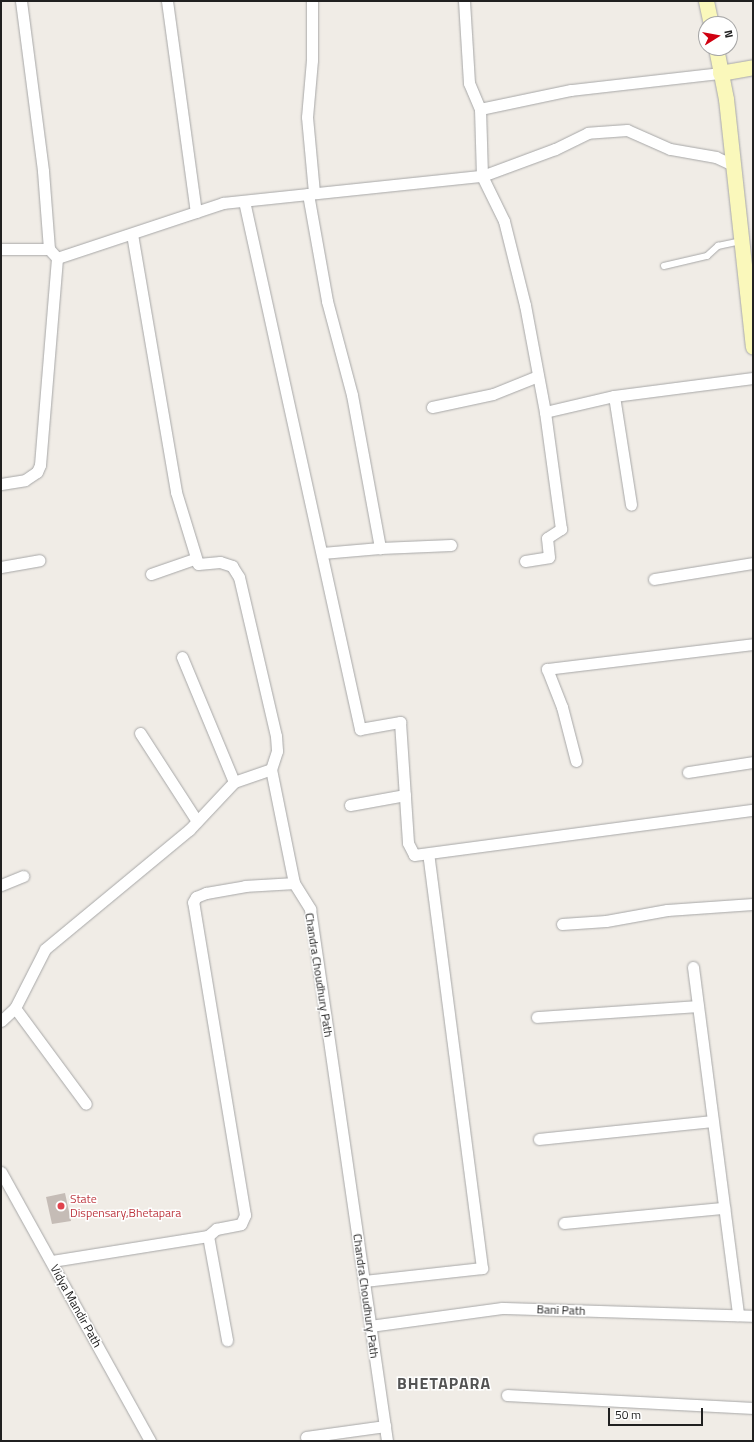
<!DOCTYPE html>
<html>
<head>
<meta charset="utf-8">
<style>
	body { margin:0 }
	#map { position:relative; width:754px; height:1442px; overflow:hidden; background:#f0ece6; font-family:"Titillium Web",sans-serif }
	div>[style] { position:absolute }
	.building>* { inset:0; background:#c5bcb6 }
	.roads { filter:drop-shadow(0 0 1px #a7a7a7) drop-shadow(0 0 1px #a7a7a7) }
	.lane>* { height:5.5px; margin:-2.75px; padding:0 2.75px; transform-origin:2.75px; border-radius:2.75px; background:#fff }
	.street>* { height:11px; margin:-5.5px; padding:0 5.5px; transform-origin:5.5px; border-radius:5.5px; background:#fff }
	.secondary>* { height:15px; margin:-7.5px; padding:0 7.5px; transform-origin:7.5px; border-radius:7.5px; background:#faf8bb }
	.dots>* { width:11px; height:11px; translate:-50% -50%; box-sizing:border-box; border:2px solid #fff; border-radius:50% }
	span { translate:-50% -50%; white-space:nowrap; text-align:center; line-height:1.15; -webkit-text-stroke:3px #fff; paint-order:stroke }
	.street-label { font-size:12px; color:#202020 }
	.health-label { font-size:12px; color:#be3a42 }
	.left { translate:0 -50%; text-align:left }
	.district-label { font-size:16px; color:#535353; font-weight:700; letter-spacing:1px }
	.frame { position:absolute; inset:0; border:2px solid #202020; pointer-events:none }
	.north { position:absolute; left:698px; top:16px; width:40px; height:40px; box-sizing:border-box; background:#fff; border:1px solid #a6a6a6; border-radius:50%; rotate:79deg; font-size:11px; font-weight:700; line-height:16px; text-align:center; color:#202020 }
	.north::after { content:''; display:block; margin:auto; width:14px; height:18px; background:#d00010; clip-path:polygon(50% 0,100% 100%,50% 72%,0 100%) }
	.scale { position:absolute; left:608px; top:1408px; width:95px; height:18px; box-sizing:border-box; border:2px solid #202020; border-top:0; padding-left:5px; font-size:12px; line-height:14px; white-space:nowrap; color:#202020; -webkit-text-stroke:3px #fff; paint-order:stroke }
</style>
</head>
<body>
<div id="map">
	<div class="building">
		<div style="clip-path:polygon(65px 1193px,71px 1221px,52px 1224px,46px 1197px)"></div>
	</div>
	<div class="roads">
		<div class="lane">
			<div style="left:664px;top:266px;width:44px;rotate:-13.1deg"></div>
			<div style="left:707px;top:256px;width:15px;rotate:-42deg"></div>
			<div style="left:718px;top:246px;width:24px;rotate:-12deg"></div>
		</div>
		<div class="street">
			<div style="left:21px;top:1px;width:171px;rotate:82.6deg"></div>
			<div style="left:43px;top:171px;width:78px;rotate:85.6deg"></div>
			<div style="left:49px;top:249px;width:12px;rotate:48deg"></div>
			<div style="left:167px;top:1px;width:213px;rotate:82.2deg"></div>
			<div style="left:312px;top:1px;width:59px;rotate:90deg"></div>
			<div style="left:312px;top:60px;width:57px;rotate:95deg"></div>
			<div style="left:307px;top:117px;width:76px;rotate:84.7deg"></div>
			<div style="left:464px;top:1px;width:82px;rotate:86.5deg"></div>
			<div style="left:469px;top:83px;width:28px;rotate:67deg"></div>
			<div style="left:733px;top:165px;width:19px;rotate:-155deg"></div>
			<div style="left:716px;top:157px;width:47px;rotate:-170.1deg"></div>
			<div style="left:670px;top:149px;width:47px;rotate:-156.2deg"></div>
			<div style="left:627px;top:130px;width:39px;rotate:176deg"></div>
			<div style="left:588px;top:133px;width:37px;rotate:154deg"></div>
			<div style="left:555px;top:149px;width:78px;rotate:159.7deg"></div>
			<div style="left:482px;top:176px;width:50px;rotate:63.9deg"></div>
			<div style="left:504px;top:221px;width:87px;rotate:76deg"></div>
			<div style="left:525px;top:305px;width:109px;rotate:79.4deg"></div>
			<div style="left:545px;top:412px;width:71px;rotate:-13.1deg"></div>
			<div style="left:614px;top:396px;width:140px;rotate:-7.4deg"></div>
			<div style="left:308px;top:194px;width:109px;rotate:79.9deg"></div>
			<div style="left:327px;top:301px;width:97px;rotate:75.1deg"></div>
			<div style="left:352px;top:395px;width:156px;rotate:79.6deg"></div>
			<div style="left:380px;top:548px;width:71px;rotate:-2.4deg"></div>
			<div style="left:244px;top:201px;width:541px;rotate:77.61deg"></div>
			<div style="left:360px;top:729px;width:41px;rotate:-9.9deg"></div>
			<div style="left:400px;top:722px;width:121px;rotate:86.2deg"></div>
			<div style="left:408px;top:843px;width:13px;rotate:63deg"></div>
			<div style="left:414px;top:855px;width:342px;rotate:-7.6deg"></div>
			<div style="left:132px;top:234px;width:262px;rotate:80.3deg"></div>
			<div style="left:176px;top:492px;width:75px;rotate:73deg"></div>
			<div style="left:198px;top:564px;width:22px;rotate:-5deg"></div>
			<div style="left:220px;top:562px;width:13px;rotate:18deg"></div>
			<div style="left:232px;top:566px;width:13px;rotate:58deg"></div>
			<div style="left:239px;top:577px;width:163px;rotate:76.9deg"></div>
			<div style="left:276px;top:736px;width:15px;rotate:86deg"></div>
			<div style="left:277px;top:751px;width:19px;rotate:108deg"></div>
			<div style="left:1px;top:249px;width:48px"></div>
			<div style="left:614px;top:396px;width:110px;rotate:81.1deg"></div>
			<div style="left:432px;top:407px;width:62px;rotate:-12deg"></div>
			<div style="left:493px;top:394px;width:48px;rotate:-21.8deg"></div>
			<div style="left:1px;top:484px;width:24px;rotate:-9deg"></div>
			<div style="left:25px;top:480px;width:14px;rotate:-34deg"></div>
			<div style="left:37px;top:472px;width:8px;rotate:-67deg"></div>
			<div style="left:40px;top:465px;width:208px;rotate:-85.3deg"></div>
			<div style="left:57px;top:258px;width:175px;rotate:-18.3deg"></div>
			<div style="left:223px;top:203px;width:260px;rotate:-6deg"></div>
			<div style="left:482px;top:176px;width:67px;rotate:-91.7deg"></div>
			<div style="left:480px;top:109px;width:93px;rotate:-11.8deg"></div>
			<div style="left:571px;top:90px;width:150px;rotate:-6.5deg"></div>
			<div style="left:322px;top:553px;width:58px;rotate:-4.9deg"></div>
			<div style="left:525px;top:561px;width:24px;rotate:-9deg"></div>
			<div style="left:549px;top:557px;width:19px;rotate:-96deg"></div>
			<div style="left:547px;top:538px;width:17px;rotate:-33deg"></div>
			<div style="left:561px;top:529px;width:118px;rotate:-97.8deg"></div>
			<div style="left:1px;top:567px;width:39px;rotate:-10deg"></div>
			<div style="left:151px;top:574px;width:46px;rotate:-19.2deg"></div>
			<div style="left:654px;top:579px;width:100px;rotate:-9.2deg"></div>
			<div style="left:182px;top:657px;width:135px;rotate:67.4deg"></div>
			<div style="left:140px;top:733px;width:105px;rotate:57.1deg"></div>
			<div style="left:576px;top:761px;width:56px;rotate:-104.5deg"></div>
			<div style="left:562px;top:707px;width:41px;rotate:-111.5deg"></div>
			<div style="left:547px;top:669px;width:208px;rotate:-6.9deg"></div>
			<div style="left:688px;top:772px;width:66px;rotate:-8.7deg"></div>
			<div style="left:350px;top:805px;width:56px;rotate:-10.3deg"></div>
			<div style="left:1px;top:885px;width:24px;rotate:-22deg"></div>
			<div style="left:562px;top:924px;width:44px;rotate:-3.9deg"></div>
			<div style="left:606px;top:921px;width:62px;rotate:-10.2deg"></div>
			<div style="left:667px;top:910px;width:86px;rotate:-4deg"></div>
			<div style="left:693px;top:967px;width:351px;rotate:82.6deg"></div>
			<div style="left:15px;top:1008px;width:119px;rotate:53.5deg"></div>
			<div style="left:537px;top:1017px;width:160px;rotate:-3.9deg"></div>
			<div style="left:1px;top:1021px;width:19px;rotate:-43deg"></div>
			<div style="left:15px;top:1008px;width:66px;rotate:-63deg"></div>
			<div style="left:45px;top:949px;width:187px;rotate:-39.6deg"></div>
			<div style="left:189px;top:830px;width:66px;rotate:-46.8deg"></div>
			<div style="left:234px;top:782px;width:39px;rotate:-19deg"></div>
			<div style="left:271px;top:769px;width:116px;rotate:78.6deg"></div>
			<div style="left:294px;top:883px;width:31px;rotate:58deg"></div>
			<div style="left:310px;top:909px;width:538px;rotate:81.76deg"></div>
			<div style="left:539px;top:1139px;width:174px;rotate:-5.9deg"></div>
			<div style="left:1px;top:1172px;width:308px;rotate:61deg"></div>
			<div style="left:564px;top:1223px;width:161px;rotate:-5.4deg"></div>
			<div style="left:208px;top:1236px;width:106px;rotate:79.6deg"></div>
			<div style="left:52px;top:1261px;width:158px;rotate:-9.1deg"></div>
			<div style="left:208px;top:1236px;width:11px;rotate:-41deg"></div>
			<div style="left:216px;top:1229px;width:25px;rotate:-11deg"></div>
			<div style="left:241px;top:1224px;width:10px;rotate:-66deg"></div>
			<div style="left:245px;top:1215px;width:317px;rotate:-99.4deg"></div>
			<div style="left:193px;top:902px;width:6px;rotate:-59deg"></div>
			<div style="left:196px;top:897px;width:11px;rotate:-22deg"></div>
			<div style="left:206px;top:893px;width:40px;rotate:-10deg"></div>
			<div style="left:245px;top:886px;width:49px;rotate:-3.5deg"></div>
			<div style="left:364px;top:1281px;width:119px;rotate:-6.3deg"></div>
			<div style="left:482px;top:1268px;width:417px;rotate:-97.4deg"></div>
			<div style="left:370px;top:1326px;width:133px;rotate:-7.8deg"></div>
			<div style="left:502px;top:1308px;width:251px;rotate:1.8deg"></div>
			<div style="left:507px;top:1395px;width:246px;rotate:3deg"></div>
			<div style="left:306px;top:1437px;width:80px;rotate:-7.9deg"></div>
		</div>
		<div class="secondary">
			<div style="left:706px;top:1px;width:24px;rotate:78deg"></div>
			<div style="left:716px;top:48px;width:52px;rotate:78.9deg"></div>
			<div style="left:726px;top:99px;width:249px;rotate:83.8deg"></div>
			<div style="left:720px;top:73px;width:34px;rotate:-10deg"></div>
		</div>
	</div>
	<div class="dots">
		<div style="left:61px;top:1206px;background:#e0444e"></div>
	</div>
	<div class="street-label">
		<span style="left:319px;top:975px;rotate:81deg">Chandra Choudhury Path</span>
		<span style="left:366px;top:1296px;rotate:82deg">Chandra Choudhury Path</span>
		<span style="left:76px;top:1306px;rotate:61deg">Vidya Mandir Path</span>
		<span style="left:561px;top:1310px;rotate:2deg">Bani Path</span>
	</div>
	<div class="health-label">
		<span class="left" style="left:70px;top:1206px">State<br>Dispensary,Bhetapara</span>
	</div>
	<div class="district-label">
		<span style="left:444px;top:1383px">BHETAPARA</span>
	</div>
	<div class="frame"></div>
	<div class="north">N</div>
	<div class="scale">50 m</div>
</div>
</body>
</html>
